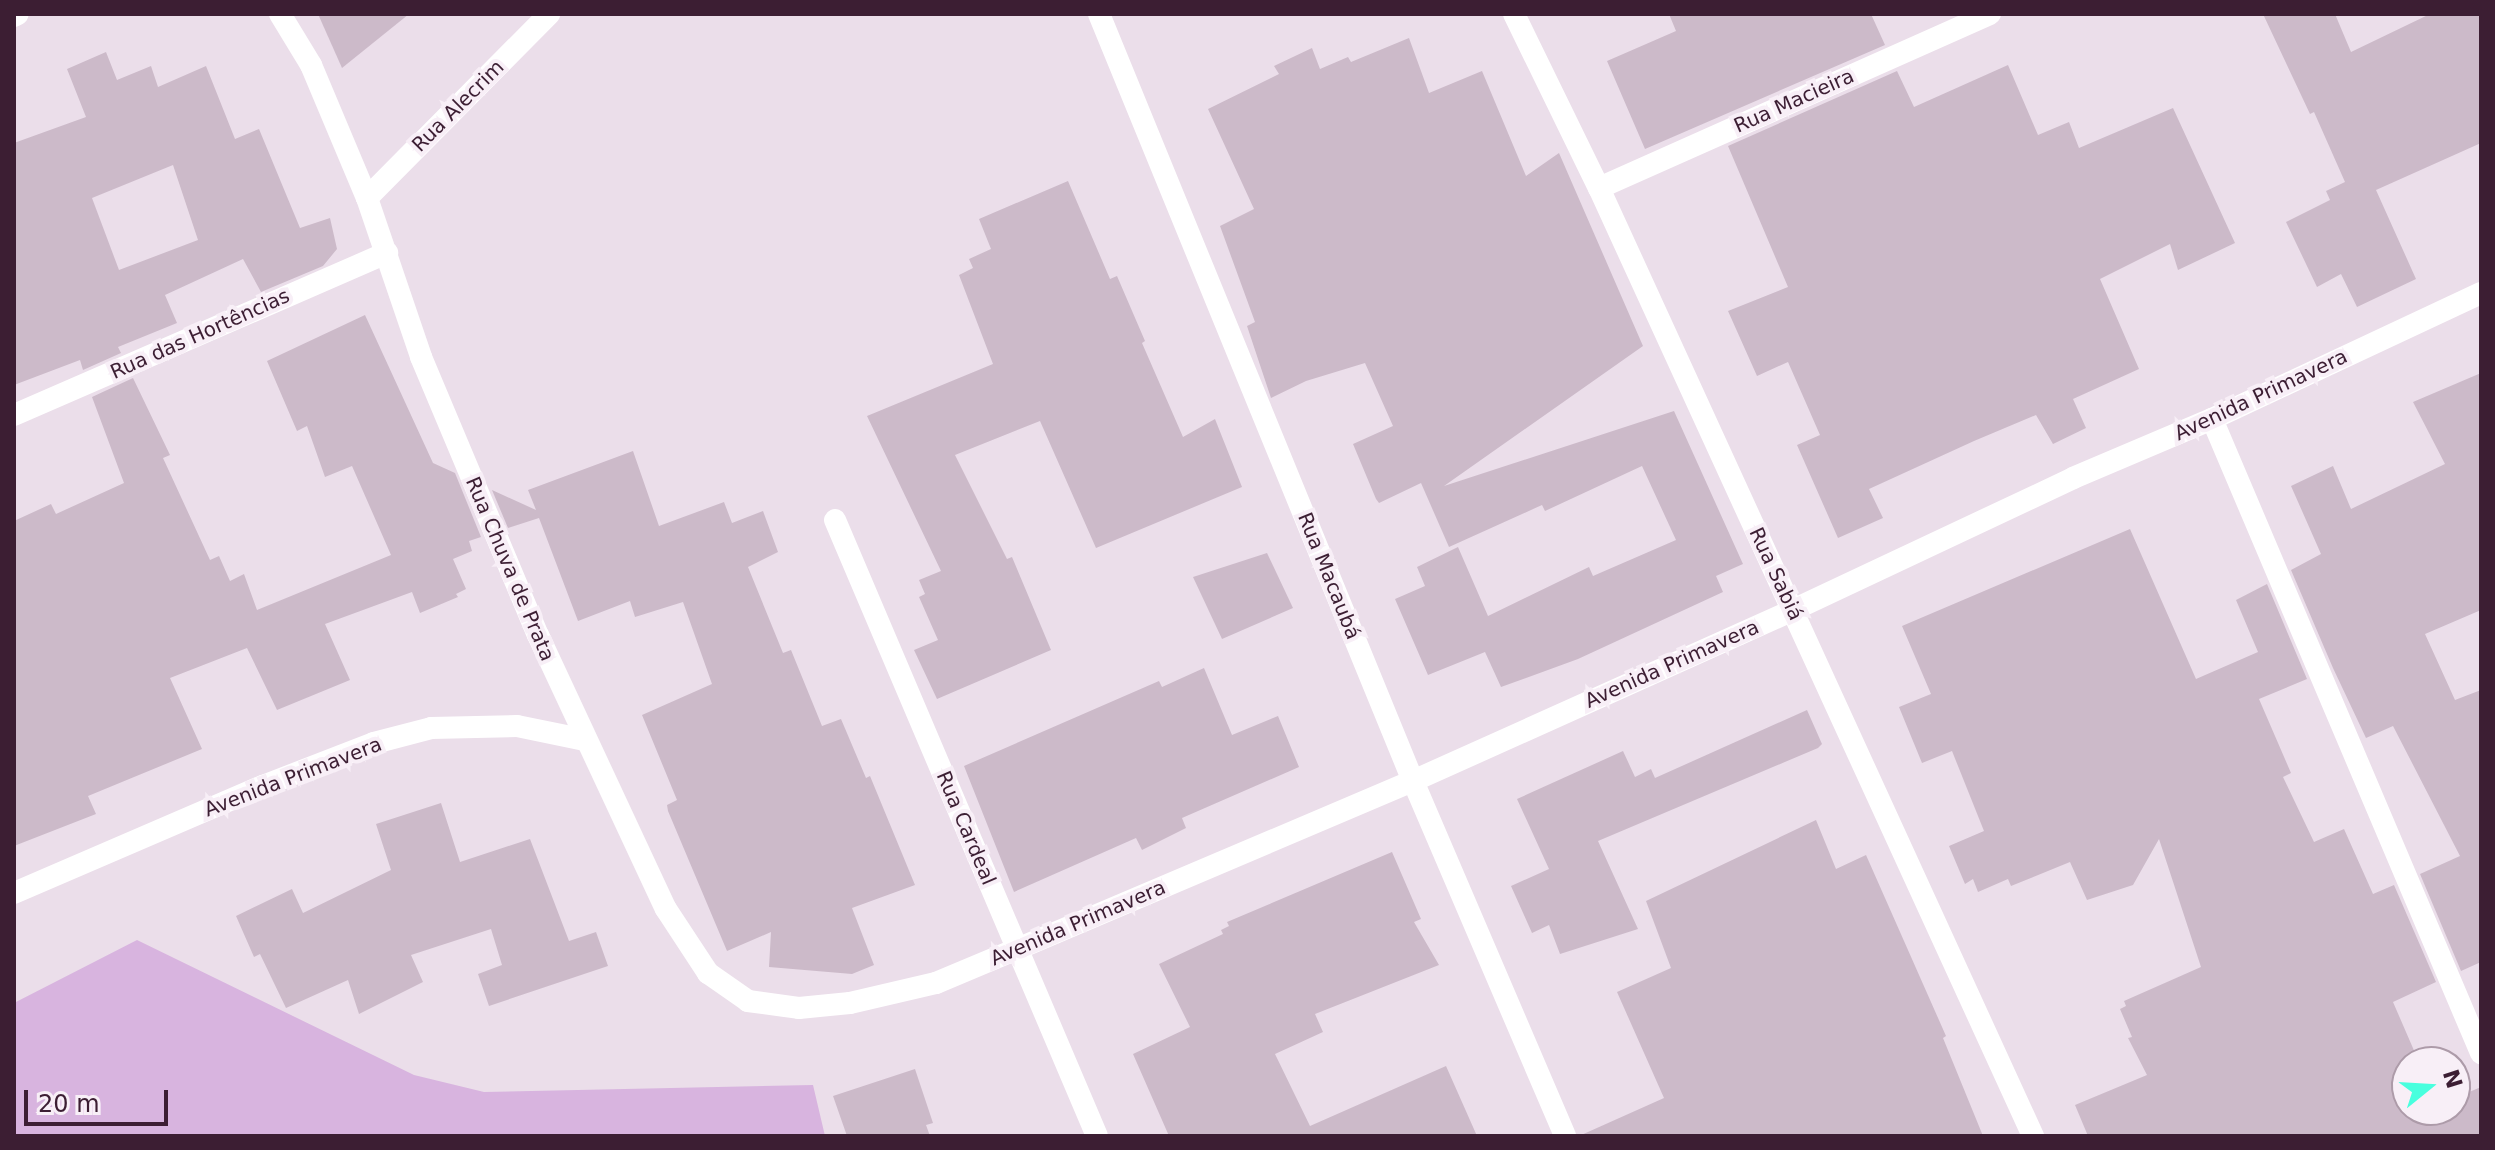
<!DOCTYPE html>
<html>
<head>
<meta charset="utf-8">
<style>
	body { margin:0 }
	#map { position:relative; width:2495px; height:1150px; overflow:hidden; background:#ebdeea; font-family:"DejaVu Sans",sans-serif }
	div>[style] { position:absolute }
	.green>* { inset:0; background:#d8b4df }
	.building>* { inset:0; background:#ccbac9 }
	.minor>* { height:22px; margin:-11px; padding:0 11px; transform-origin:11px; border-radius:11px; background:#fff }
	span { translate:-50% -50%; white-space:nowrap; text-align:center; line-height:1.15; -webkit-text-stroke:8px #f8eff7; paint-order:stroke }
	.street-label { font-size:20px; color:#3c1e33 }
	.frame { position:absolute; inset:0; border:16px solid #3c1e33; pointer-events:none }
	.north { position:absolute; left:2391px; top:1046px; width:80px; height:80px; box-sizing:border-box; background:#f8eff7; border:2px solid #ad9ba9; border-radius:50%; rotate:72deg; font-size:22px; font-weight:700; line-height:32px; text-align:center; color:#3c1e33 }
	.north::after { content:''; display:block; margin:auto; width:28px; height:36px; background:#48ffde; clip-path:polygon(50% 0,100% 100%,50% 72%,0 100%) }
	.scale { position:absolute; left:24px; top:1090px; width:144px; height:36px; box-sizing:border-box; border:4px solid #3c1e33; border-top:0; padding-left:10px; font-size:24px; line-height:28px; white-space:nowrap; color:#3c1e33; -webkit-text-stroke:6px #f8eff7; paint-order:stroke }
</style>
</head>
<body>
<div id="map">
	<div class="green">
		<div style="clip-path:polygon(137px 940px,414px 1075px,484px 1092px,813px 1085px,825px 1136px,14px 1136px,14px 1003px)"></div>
	</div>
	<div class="building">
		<div style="clip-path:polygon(318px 14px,409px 14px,342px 68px)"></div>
		<div style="clip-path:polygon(1669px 14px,1871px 14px,1885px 45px,1645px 149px,1607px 61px,1676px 31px)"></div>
		<div style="clip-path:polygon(2263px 14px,2335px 14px,2351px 52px,2430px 14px,2481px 14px,2481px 143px,2376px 190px,2416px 279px,2357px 307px,2341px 274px,2317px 287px,2286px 222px,2330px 200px,2326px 191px,2345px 182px,2314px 112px,2310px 114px)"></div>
		<div style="clip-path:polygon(1409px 38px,1429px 93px,1482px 71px,1526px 176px,1559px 153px,1643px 346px,1444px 486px,1674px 411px,1743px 564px,1716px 576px,1723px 592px,1578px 659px,1501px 687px,1485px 652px,1428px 675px,1395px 599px,1425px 586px,1417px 567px,1458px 547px,1488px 616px,1589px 567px,1593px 576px,1676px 540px,1642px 466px,1545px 511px,1542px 505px,1449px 547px,1421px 483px,1379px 503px,1376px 499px,1353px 444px,1393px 426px,1365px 363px,1306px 381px,1271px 398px,1247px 326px,1255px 322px,1220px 226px,1254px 209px,1208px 109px,1279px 74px,1274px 66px,1312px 48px,1320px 69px,1348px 57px,1351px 62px)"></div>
		<div style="clip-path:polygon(evenodd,106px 52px,117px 80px,151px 66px,158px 87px,206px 66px,235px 139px,259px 129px,300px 228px,330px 218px,337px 249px,323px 266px,261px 292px,243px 259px,165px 295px,177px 323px,118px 347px,121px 353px,83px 370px,80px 360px,14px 385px,14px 143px,86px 117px,67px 69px,106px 52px,173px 165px,198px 240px,119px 270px,92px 198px,173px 165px)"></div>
		<div style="clip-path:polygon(2008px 65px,2038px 135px,2069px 122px,2079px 148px,2173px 108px,2235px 243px,2178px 270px,2170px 244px,2100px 279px,2139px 369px,2073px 399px,2086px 428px,2053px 444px,2036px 415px,1974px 441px,1869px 489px,1883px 518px,1838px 538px,1797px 445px,1820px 435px,1788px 362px,1757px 376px,1728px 311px,1788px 287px,1728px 146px,1897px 71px,1914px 107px)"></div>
		<div style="clip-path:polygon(1068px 181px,1110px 279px,1117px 276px,1145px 341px,1142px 343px,1183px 437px,1215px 419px,1242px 487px,1096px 548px,1040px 421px,955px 455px,1007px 559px,1012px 557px,1051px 650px,937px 699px,914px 650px,938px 640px,919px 597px,925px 594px,919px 580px,941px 571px,867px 416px,993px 364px,959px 275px,973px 268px,969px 259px,991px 249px,979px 219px)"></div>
		<div style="clip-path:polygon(365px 315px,433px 463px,455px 473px,481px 537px,469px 541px,472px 551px,453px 559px,466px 589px,456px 594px,458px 597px,420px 613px,412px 592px,325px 624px,350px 680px,277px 710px,247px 648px,170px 678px,202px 749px,88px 796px,96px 814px,14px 846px,14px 521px,51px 504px,56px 514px,124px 483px,92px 397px,133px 378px,170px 455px,163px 458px,210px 560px,219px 556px,230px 581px,244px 574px,257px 610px,391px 555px,352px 466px,325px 477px,307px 426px,297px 431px,267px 361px)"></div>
		<div style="clip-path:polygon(2481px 373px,2481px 610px,2425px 634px,2455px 700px,2481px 690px,2481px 962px,2461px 971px,2420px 874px,2460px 856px,2393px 726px,2366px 738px,2333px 668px,2291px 570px,2321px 554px,2291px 486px,2333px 466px,2351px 509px,2445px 464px,2413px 402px)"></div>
		<div style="clip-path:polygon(633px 451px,659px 526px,724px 502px,732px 523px,763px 511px,778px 552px,748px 567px,783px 653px,791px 650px,822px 726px,841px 719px,866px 778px,870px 776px,915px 885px,852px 908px,874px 965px,852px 974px,769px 967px,771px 932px,727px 951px,668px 811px,667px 805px,677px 800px,642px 715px,712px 684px,683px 602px,635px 617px,630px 601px,578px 621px,539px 518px,508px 528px,492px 490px,536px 510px,528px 490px)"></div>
		<div style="clip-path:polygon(2130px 529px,2196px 679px,2258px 652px,2236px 600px,2267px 584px,2307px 679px,2259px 699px,2291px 773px,2283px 777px,2314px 842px,2344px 829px,2373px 894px,2394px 885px,2436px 982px,2393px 1002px,2419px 1062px,2407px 1062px,2407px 1110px,2455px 1110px,2455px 1098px,2481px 1087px,2481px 1136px,2088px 1136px,2075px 1105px,2147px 1075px,2128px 1038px,2132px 1037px,2120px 1009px,2126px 1006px,2124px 1001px,2201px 967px,2159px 839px,2133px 885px,2087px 900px,2070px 862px,2011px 886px,2008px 879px,1978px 892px,1973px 879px,1965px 884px,1949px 846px,1984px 831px,1952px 751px,1922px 763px,1899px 707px,1931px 694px,1902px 626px)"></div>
		<div style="clip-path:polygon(1267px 553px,1293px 608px,1222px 639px,1193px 577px)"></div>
		<div style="clip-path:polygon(1204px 668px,1232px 735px,1278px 716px,1299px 767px,1182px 818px,1186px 828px,1142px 850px,1136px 838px,1014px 892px,964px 766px,1159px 681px,1162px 687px)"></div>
		<div style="clip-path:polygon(1807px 710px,1822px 744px,1818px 748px,1598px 841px,1638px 929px,1560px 954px,1549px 925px,1532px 933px,1511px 886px,1549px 869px,1517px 799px,1623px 751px,1635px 777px,1651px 769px,1655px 778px)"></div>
		<div style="clip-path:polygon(441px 803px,460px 862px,530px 839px,569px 941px,596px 932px,608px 966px,489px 1006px,478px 974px,502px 965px,491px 929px,411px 955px,423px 982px,359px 1014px,348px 980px,286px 1008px,260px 954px,254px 957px,236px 916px,292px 889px,303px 913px,391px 870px,376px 824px)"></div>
		<div style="clip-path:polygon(1816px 820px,1836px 869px,1866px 855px,1946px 1036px,1943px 1038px,1983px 1136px,1579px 1136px,1664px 1098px,1617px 992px,1671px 968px,1646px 901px)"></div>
		<div style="clip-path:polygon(1392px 852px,1421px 919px,1414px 922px,1439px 965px,1315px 1014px,1323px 1032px,1275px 1054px,1310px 1126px,1446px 1066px,1477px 1136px,1169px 1136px,1133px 1054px,1190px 1027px,1159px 964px,1223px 934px,1221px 930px,1229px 926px,1227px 922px)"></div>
		<div style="clip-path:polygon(915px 1069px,933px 1123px,926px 1125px,930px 1136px,847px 1136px,833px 1096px)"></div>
	</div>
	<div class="minor">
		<div style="left:280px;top:14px;width:60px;rotate:58.7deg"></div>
		<div style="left:311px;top:65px;width:144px;rotate:67.2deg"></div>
		<div style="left:367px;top:198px;width:168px;rotate:71.2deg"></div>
		<div style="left:421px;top:357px;width:302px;rotate:67.2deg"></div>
		<div style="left:538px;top:635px;width:302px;rotate:65deg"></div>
		<div style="left:666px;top:909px;width:77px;rotate:56.7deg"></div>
		<div style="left:708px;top:973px;width:49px;rotate:35deg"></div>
		<div style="left:748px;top:1001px;width:51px;rotate:7.8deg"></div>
		<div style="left:799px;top:1008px;width:51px;rotate:-5.6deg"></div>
		<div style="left:850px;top:1003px;width:88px;rotate:-13.1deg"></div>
		<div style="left:936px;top:983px;width:88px;rotate:-22.8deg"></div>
		<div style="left:1017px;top:949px;width:430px;rotate:-23deg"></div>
		<div style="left:1413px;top:781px;width:417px;rotate:-24.2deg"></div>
		<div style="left:1793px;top:610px;width:310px;rotate:-25.2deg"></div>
		<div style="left:2073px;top:478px;width:151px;rotate:-23deg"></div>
		<div style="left:2212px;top:419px;width:297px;rotate:-25.1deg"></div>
		<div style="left:1099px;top:14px;width:829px;rotate:67.74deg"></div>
		<div style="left:1413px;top:781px;width:386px;rotate:66.8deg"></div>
		<div style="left:1514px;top:14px;width:194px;rotate:64deg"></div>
		<div style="left:1599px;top:188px;width:1043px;rotate:65.4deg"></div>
		<div style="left:14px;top:16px;width:4px;rotate:-27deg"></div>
		<div style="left:1599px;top:188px;width:428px;rotate:-24deg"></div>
		<div style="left:367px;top:198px;width:259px;rotate:-45.3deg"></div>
		<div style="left:14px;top:415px;width:407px;rotate:-23.5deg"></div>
		<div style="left:2212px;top:419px;width:689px;rotate:67.01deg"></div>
		<div style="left:835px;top:520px;width:669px;rotate:66.96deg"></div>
		<div style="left:14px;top:893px;width:271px;rotate:-23.3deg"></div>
		<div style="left:263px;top:786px;width:119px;rotate:-21.2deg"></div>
		<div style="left:374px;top:743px;width:59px;rotate:-14.7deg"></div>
		<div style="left:431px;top:728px;width:86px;rotate:-1.3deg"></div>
		<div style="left:517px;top:726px;width:69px;rotate:11.6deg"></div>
	</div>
	<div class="street-label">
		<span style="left:1794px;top:101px;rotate:-24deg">Rua Macieira</span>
		<span style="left:458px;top:106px;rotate:-45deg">Rua Alecrim</span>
		<span style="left:200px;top:334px;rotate:-24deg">Rua das Hortências</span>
		<span style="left:2261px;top:395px;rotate:-25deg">Avenida Primavera</span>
		<span style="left:510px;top:569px;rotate:67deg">Rua Chuva de Prata</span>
		<span style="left:1776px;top:574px;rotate:65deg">Rua Sabiá</span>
		<span style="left:1329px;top:576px;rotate:68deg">Rua Macaubá</span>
		<span style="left:1672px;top:664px;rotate:-24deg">Avenida Primavera</span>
		<span style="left:293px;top:777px;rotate:-21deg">Avenida Primavera</span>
		<span style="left:966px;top:828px;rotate:67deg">Rua Cardeal</span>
		<span style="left:1078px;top:923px;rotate:-23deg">Avenida Primavera</span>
	</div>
	<div class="frame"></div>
	<div class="north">N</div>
	<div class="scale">20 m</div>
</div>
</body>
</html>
